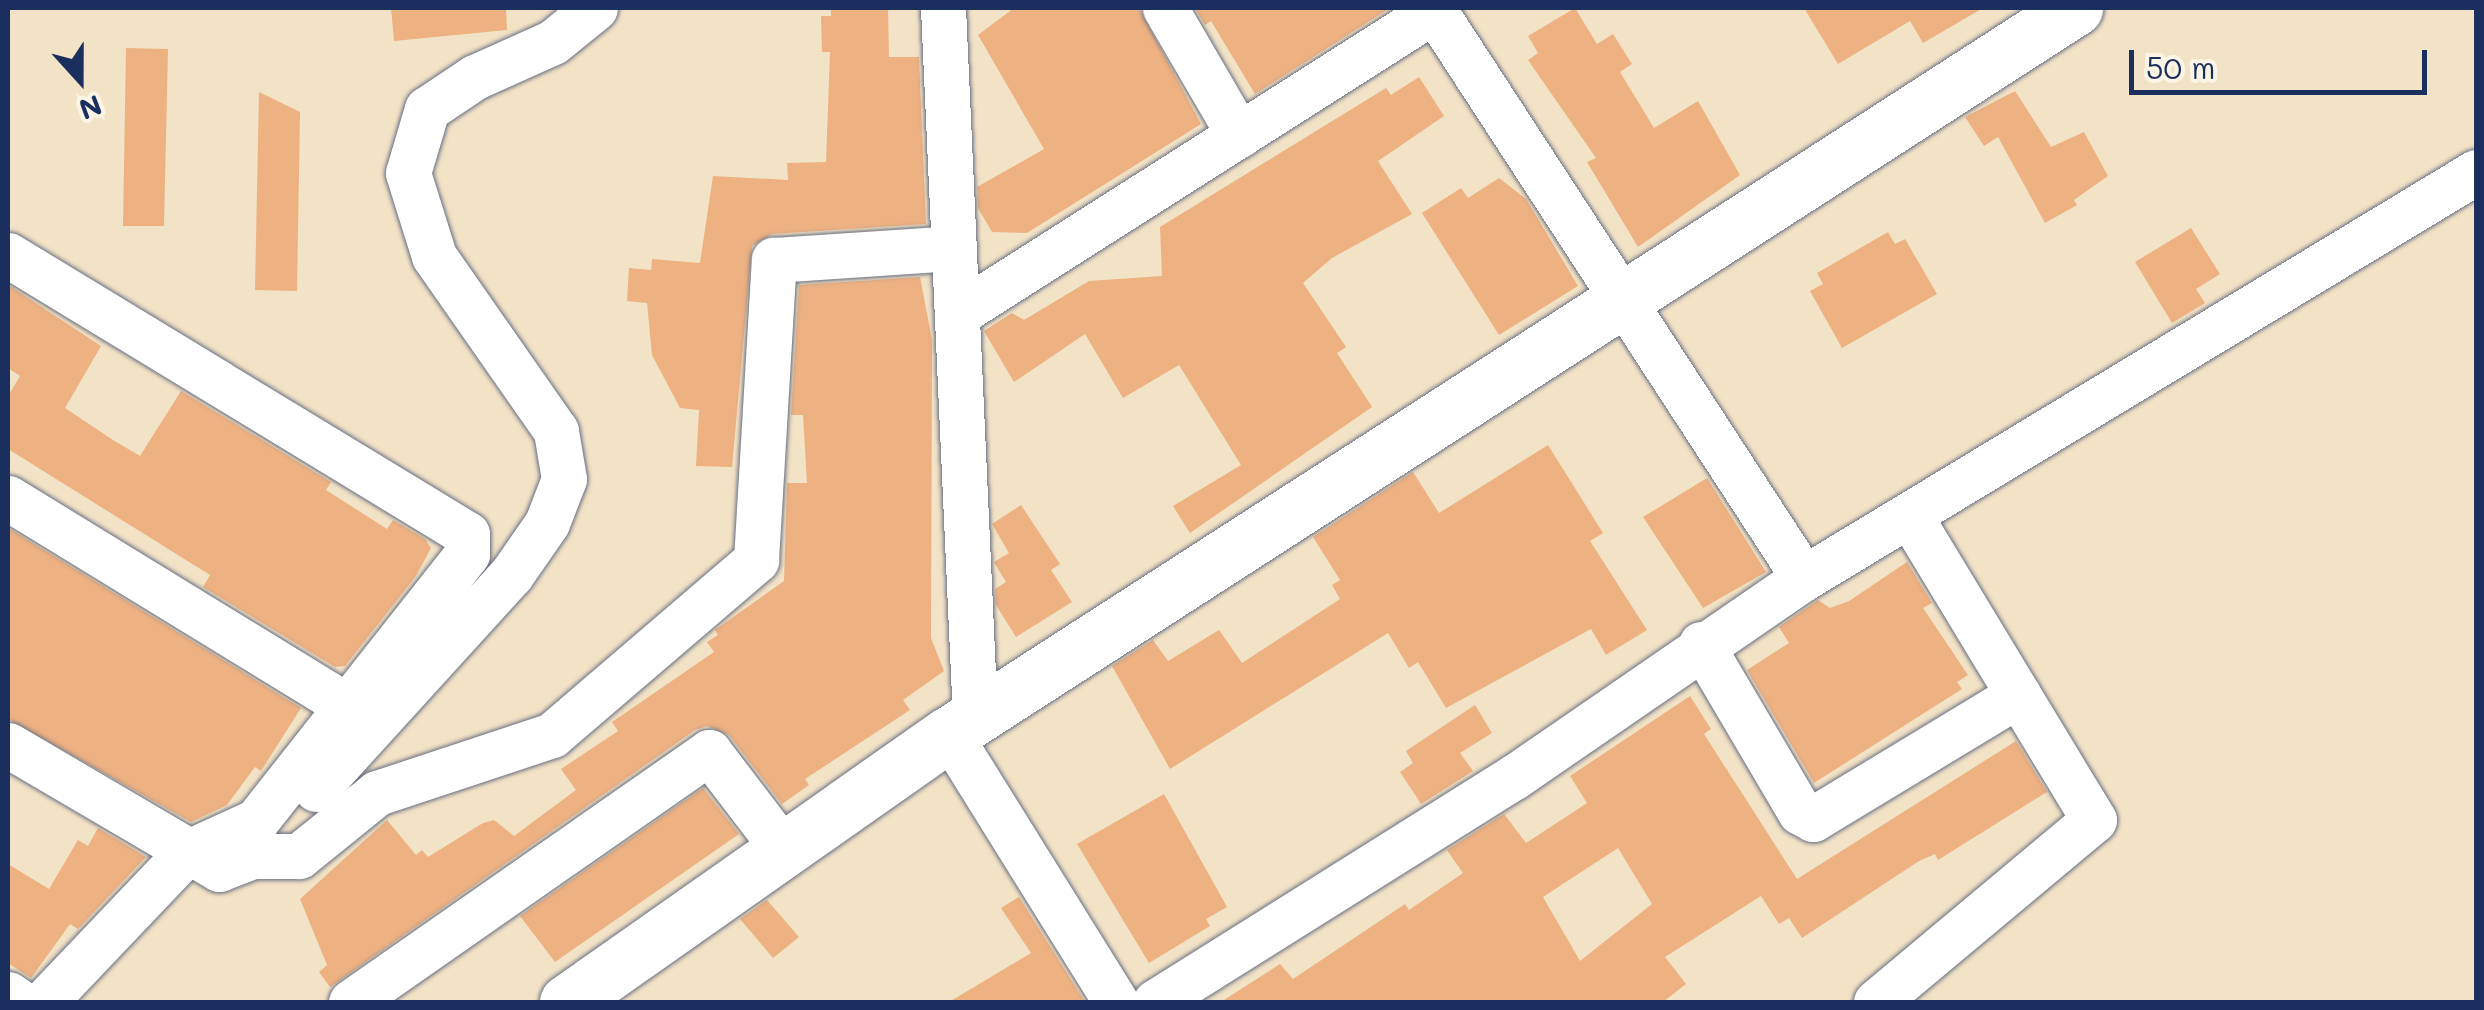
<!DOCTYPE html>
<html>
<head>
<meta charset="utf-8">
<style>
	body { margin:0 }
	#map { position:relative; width:2484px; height:1010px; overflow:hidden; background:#f3e3c6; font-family:Mali,sans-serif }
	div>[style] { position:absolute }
	.building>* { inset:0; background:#edb182 }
	.roads { filter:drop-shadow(0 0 2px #676e82) drop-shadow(0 0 2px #676e82) }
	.street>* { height:45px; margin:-22.5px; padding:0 22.5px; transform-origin:22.5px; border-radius:22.5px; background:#fff }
	.secondary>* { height:55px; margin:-27.5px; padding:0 27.5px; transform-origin:27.5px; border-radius:27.5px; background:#fff }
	span { translate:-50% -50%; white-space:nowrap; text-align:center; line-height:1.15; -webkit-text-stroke:8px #fcf5e5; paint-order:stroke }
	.frame { position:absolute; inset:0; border:10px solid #1b2f5e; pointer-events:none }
	.north { position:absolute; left:30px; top:30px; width:100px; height:100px; -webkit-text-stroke:8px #fcf5e5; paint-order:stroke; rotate:159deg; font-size:28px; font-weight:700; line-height:40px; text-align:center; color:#1b2f5e }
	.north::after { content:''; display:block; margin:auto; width:35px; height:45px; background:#1b2f5e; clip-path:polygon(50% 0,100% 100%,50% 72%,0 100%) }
	.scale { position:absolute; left:2129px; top:50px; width:298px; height:45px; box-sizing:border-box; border:5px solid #1b2f5e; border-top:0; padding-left:12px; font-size:30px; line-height:35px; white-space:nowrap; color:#1b2f5e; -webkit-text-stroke:8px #fcf5e5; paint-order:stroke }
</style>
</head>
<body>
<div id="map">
	<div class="building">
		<div style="clip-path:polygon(391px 8px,506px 8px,507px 30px,394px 41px)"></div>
		<div style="clip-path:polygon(831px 8px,888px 8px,889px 57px,919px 57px,926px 224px,772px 234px,752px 246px,732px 467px,696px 466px,699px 410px,680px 408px,652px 355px,647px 303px,627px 301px,629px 268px,651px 270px,652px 259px,700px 263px,713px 176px,788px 180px,787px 163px,826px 162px,830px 52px,822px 52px,821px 16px,831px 16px)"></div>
		<div style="clip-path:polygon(1014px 8px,1139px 8px,1201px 124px,1027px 233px,992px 232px,978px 208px,977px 187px,1044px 149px,978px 35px)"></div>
		<div style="clip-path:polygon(1195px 8px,1390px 8px,1255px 94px,1211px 21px,1205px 25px)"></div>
		<div style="clip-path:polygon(1575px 8px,1597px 44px,1613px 34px,1632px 64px,1620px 72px,1654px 128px,1698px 101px,1740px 175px,1638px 247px,1587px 162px,1596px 158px,1528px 60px,1538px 53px,1528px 36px)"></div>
		<div style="clip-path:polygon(1804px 8px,1983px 8px,1923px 43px,1910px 21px,1838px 64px)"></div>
		<div style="clip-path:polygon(126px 48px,168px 49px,164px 226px,123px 226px)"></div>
		<div style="clip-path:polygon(1419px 77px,1444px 116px,1378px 161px,1412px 214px,1332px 258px,1303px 283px,1346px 347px,1337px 353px,1372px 407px,1190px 533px,1173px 506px,1241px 465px,1179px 365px,1123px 398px,1085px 334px,1014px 382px,984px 331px,1012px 313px,1024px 320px,1089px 281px,1162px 276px,1160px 227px,1386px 88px,1391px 95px)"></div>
		<div style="clip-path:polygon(2015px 91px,2051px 147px,2084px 132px,2108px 176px,2074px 200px,2077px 205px,2045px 223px,1998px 137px,1984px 146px,1965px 117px)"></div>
		<div style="clip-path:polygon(259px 92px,300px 112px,297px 291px,255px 290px)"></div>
		<div style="clip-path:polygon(1499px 178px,1526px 199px,1578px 286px,1499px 335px,1422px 213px,1461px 188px,1468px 198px)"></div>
		<div style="clip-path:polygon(2191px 228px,2220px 274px,2196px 289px,2205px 303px,2172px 323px,2135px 262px)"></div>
		<div style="clip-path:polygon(1888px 232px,1895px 244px,1905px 239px,1937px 294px,1842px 348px,1810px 291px,1823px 284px,1817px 273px)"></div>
		<div style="clip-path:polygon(920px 277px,932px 340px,931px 638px,944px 671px,903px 700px,910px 710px,805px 779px,809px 785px,782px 804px,729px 735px,707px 726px,695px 730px,330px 987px,319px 972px,327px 965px,300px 899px,387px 820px,416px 855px,422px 850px,428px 857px,483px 823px,494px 820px,514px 836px,576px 790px,561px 769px,618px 731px,612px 722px,714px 652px,707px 642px,718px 635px,715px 630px,784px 581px,787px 483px,807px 483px,803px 415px,791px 415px,799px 285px)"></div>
		<div style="clip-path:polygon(8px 285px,101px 346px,65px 408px,113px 440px,140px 456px,181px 391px,331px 482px,326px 490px,387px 529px,393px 520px,425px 539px,431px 548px,416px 576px,345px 666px,335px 667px,203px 587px,210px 575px,8px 449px,8px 396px,20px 376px,8px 368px)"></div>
		<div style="clip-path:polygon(1548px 445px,1603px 533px,1590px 541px,1647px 630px,1606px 655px,1591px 629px,1446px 708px,1418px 662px,1409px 668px,1388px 633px,1170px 769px,1112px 666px,1153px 640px,1168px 661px,1219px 630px,1242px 663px,1340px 599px,1332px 585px,1340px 580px,1313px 537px,1413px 472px,1439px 513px)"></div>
		<div style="clip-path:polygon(1707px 478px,1766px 572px,1703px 608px,1643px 517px)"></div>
		<div style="clip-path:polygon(1021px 505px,1060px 564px,1051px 570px,1072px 602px,1016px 637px,996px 605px,995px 589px,1006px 582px,994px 562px,1009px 553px,992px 524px)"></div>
		<div style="clip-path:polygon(8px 528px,301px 708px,261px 771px,255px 767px,227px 805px,191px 822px,8px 719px)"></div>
		<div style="clip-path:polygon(1907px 562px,1932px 603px,1923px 608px,1968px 675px,1957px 682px,1962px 689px,1814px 783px,1747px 670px,1789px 643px,1779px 627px,1818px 600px,1830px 608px,1849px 601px)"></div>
		<div style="clip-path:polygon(evenodd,1690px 696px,1711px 729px,1704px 734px,1797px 879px,2016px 741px,2047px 792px,1938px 860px,1935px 854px,1919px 861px,1802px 938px,1789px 918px,1779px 924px,1761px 896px,1665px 957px,1686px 984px,1663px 1002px,1221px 1002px,1280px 964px,1293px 979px,1405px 904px,1409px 910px,1463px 873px,1447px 850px,1504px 814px,1526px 843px,1587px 803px,1570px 776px,1690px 696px,1618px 848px,1652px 904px,1580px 961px,1543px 897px,1618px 848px)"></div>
		<div style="clip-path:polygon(1475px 705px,1492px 733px,1460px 753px,1473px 771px,1421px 804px,1400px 772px,1413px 763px,1406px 751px)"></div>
		<div style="clip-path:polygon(703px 788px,739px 834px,555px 962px,520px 916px)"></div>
		<div style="clip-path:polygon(1164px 794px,1227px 907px,1206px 919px,1210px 926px,1149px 963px,1077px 844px)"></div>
		<div style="clip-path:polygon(98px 828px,146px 857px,78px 929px,70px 924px,31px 978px,8px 963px,8px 864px,49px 889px,78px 840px,88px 846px)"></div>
		<div style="clip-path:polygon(1019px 897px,1085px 1002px,949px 1002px,1031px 953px,1001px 908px)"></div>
		<div style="clip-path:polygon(767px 900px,799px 937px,773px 958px,740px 919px)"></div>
	</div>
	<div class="roads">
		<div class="street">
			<div style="left:943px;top:8px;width:712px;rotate:87.42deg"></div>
			<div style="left:1165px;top:8px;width:147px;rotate:59.8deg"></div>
			<div style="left:1434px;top:10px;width:678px;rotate:56.92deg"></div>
			<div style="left:8px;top:255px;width:537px;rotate:31.29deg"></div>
			<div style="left:467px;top:534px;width:20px;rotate:90deg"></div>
			<div style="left:467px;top:554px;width:340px;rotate:128.3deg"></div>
			<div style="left:256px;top:821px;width:77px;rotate:155.4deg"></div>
			<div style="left:186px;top:853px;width:206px;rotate:133.6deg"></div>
			<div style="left:957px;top:314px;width:570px;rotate:-32.46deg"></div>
			<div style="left:8px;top:498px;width:399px;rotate:31.5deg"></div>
			<div style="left:1701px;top:644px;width:195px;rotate:59.5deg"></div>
			<div style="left:1800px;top:812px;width:15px;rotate:28deg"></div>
			<div style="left:1813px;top:819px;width:240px;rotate:-31.2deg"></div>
			<div style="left:949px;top:734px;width:316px;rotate:58.1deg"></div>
			<div style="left:8px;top:745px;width:245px;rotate:30.4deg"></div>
			<div style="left:219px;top:869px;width:36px;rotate:-21deg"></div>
			<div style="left:253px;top:856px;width:46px"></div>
			<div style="left:299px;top:856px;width:100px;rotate:-38.9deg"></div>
			<div style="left:377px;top:793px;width:184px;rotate:-18.3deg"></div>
			<div style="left:552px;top:735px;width:269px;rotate:-40.6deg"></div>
			<div style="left:756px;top:560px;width:301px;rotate:-86.6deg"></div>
			<div style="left:774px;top:260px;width:179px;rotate:-3.8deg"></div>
			<div style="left:316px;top:789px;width:290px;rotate:-47.7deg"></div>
			<div style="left:511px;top:575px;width:63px;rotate:-55.3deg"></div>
			<div style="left:547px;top:523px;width:47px;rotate:-68.9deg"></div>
			<div style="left:564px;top:479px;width:49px;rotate:-99.5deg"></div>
			<div style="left:556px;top:431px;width:213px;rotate:-124.9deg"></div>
			<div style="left:434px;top:256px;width:87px;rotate:-107.4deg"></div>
			<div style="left:408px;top:173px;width:67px;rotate:-73.5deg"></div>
			<div style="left:427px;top:109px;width:58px;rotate:-33.7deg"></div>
			<div style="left:475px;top:77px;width:85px;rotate:-24.2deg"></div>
			<div style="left:553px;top:42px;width:54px;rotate:-39deg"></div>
			<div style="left:8px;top:994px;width:14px;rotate:34deg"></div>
			<div style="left:351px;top:1002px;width:437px;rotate:-34.9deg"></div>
			<div style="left:709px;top:752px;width:123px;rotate:52.6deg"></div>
			<div style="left:1155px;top:1002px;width:424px;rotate:-32.1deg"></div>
			<div style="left:1514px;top:777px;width:352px;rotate:-34.5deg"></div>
			<div style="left:1804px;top:578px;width:785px;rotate:-31.14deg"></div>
			<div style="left:1876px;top:1002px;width:284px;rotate:-39.9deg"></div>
			<div style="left:2094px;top:820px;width:355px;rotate:-121.2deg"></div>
		</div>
		<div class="secondary">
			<div style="left:567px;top:1002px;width:467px;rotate:-35.1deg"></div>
			<div style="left:949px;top:734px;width:1340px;rotate:-32.81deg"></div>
		</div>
	</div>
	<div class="frame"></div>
	<div class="north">N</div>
	<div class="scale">50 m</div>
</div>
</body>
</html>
